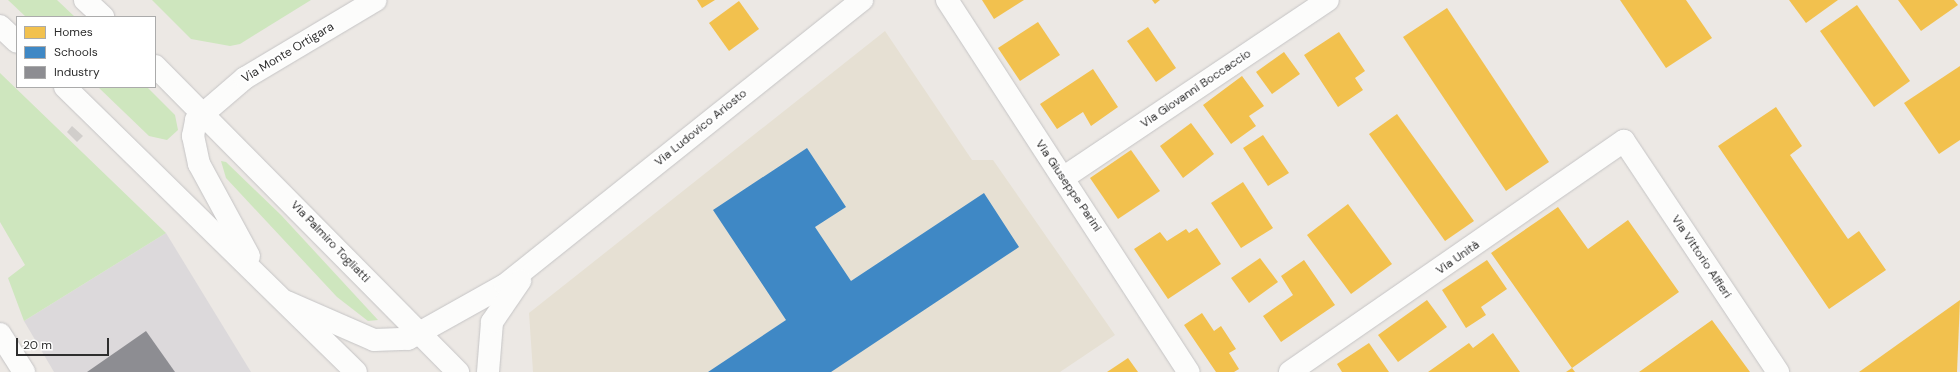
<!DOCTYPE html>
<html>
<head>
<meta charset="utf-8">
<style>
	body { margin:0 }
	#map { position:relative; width:1960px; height:372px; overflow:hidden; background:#ece8e4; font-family:"DM Sans",sans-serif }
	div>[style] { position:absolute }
	.industrial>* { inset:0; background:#dcd9db }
	.education>* { inset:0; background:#e6e0d3 }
	.green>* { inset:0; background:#cee6be }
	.homes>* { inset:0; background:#f2c14e }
	.schools>* { inset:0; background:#3f88c5 }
	.industry>* { inset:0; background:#8d8d92 }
	.building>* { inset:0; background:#d1cecb }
	.roads { filter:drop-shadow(0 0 1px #c5c4c5) drop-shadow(0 0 1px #c5c4c5) }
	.minor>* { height:22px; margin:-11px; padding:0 11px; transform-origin:11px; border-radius:11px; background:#fcfcfb }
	span { translate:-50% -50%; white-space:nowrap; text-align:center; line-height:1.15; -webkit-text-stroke:4px #fff; paint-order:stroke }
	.street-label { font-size:12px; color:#2e2e2e }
	.legend { position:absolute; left:16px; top:16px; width:140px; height:72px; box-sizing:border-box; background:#fff; border:1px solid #ababab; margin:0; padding:5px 7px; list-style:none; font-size:12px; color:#2e2e2e }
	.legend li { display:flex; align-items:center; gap:8px; height:20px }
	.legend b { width:20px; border:1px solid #ababab }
	.scale { position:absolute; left:16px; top:338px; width:93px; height:18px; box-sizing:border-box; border:2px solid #2e2e2e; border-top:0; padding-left:5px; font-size:12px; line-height:14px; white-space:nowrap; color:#2e2e2e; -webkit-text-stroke:3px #fff; paint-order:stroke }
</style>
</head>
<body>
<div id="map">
	<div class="industrial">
		<div style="clip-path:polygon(166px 233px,251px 372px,54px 372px,24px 321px)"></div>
	</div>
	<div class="education">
		<div style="clip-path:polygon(885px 31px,972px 160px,993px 160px,1115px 335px,1060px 372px,533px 372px,529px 313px)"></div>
	</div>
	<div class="green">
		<div style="clip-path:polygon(8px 0,57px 0,75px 17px,26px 17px)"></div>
		<div style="clip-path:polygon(152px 0,311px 0,240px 44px,230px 46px,191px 39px)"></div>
		<div style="clip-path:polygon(0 73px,166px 233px,24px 321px,8px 278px,25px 265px,0 222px)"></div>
		<div style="clip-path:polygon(98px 87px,147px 87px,175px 115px,178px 130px,167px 140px,149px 136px)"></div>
		<div style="clip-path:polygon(221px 161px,226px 162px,281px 215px,378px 320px,368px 321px,337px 297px,226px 178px)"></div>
	</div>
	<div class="homes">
		<div style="clip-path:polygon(697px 0,715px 0,702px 8px)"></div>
		<div style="clip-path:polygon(982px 0,1024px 0,994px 19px)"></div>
		<div style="clip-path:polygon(1152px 0,1160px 0,1155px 4px)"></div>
		<div style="clip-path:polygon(1620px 0,1686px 0,1712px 38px,1666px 68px)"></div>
		<div style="clip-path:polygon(1789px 0,1838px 0,1806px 23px)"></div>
		<div style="clip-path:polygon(1898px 0,1954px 0,1958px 5px,1921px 31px)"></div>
		<div style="clip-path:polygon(739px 1px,759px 29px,729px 51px,709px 23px)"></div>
		<div style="clip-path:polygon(1857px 5px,1910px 81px,1874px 107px,1820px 31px)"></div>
		<div style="clip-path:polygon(1447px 8px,1549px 162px,1506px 191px,1403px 37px)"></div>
		<div style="clip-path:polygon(1038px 22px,1060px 55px,1020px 81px,998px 48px)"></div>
		<div style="clip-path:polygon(1148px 27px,1176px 68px,1156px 82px,1127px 41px)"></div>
		<div style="clip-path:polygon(1339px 32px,1365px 71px,1355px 78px,1363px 90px,1338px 107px,1304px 55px)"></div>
		<div style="clip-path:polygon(1284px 52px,1300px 74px,1272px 94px,1256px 72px)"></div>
		<div style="clip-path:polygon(1960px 66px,1960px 140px,1939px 154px,1904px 103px)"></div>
		<div style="clip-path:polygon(1093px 69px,1118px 107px,1091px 126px,1083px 112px,1057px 129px,1040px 104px)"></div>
		<div style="clip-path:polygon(1242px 76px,1264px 106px,1249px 116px,1256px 126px,1231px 144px,1203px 105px)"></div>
		<div style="clip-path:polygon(1776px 107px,1802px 146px,1790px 155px,1848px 239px,1859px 231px,1886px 270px,1829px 309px,1718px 146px)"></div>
		<div style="clip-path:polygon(1397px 114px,1474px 221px,1445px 241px,1369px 134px)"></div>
		<div style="clip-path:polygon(1191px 123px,1214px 154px,1183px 178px,1160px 146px)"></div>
		<div style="clip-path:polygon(1263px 135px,1289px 173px,1268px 186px,1243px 148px)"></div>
		<div style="clip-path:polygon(1131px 150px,1160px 191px,1118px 219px,1090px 178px)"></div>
		<div style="clip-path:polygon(1243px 182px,1273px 228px,1241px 248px,1211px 203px)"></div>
		<div style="clip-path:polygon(1348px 204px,1392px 264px,1351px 294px,1307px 235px)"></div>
		<div style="clip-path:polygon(1558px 207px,1588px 249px,1628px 220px,1679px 292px,1572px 368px,1575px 372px,1566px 372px,1572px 368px,1491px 253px)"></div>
		<div style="clip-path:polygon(1197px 228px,1221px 264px,1168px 299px,1134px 249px,1160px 232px,1167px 241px,1186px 229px,1189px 233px)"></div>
		<div style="clip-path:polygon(1260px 258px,1278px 282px,1249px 303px,1231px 278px)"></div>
		<div style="clip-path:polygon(1304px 260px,1335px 305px,1281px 342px,1263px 316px,1293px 295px,1281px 276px)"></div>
		<div style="clip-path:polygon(1487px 260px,1507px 289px,1481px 307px,1486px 315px,1466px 328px,1442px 290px)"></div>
		<div style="clip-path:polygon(1427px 300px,1447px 327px,1398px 362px,1378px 335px)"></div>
		<div style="clip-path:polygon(1960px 300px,1957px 372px,1859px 372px)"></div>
		<div style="clip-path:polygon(1202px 313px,1214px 331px,1221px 326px,1236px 349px,1229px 353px,1239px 369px,1234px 372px,1216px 372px,1184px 325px)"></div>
		<div style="clip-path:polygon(1712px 320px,1750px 372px,1639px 372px,1670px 350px)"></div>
		<div style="clip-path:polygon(1493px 333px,1520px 372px,1428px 372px,1469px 343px,1473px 348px)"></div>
		<div style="clip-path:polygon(1369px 343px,1389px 372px,1342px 372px,1337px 364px)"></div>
		<div style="clip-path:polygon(1128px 358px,1138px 372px,1107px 372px)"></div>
	</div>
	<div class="schools">
		<div style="clip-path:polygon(807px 148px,846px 207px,815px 227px,851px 281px,984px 193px,1019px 247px,831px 372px,708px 372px,786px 320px,713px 210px)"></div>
	</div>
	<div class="industry">
		<div style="clip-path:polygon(146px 331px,175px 372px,87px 372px)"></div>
	</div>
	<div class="building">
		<div style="clip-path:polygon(72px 126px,83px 136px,77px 142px,67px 132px)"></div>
	</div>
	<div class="roads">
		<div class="minor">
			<div style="left:85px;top:0;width:25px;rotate:43deg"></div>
			<div style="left:947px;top:0;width:444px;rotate:57deg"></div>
			<div style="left:0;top:26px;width:23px;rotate:43deg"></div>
			<div style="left:155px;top:66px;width:431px;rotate:45.3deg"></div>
			<div style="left:65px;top:87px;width:407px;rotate:44.4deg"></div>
			<div style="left:1063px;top:178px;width:319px;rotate:-33.9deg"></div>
			<div style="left:249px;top:256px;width:105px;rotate:-118.5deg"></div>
			<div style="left:199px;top:164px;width:29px;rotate:-102deg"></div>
			<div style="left:193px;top:136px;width:16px;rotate:-79deg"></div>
			<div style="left:196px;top:120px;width:65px;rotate:-40.6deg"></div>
			<div style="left:245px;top:78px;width:152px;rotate:-30.8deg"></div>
			<div style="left:287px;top:302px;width:95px;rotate:23.6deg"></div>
			<div style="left:374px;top:340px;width:34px;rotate:-2deg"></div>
			<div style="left:408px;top:339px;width:13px;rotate:-29deg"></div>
			<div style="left:419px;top:333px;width:98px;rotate:-29.2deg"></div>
			<div style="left:505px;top:285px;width:457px;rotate:-38.6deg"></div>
			<div style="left:0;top:334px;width:45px;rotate:57.7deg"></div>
			<div style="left:488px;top:372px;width:50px;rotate:-85.4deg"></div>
			<div style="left:492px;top:322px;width:50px;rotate:-55.7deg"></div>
			<div style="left:1290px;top:372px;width:406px;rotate:-34.7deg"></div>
			<div style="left:1624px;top:141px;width:278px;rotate:56.3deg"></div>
		</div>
	</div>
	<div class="street-label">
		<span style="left:288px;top:53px;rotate:-31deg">Via Monte Ortigara</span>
		<span style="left:1196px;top:89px;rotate:-34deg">Via Giovanni Boccaccio</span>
		<span style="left:701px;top:128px;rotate:-39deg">Via Ludovico Ariosto</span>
		<span style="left:1068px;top:186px;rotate:56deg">Via Giuseppe Parini</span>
		<span style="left:330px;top:242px;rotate:46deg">Via Palmiro Togliatti</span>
		<span style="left:1701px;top:257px;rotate:56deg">Via Vittorio Alfieri</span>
		<span style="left:1458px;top:258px;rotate:-35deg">Via Unità</span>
	</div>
	<ul class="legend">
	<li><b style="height:11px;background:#f2c14e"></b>Homes</li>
	<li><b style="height:11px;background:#3f88c5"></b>Schools</li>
	<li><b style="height:11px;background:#8d8d92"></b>Industry</li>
	</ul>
	<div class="scale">20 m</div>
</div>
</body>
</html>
